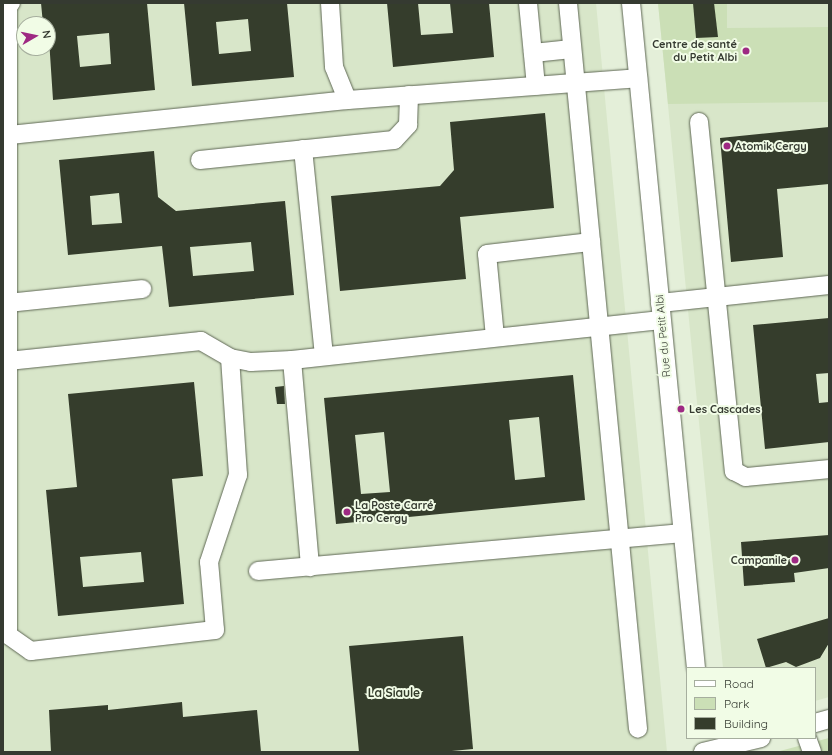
<!DOCTYPE html>
<html>
<head>
<meta charset="utf-8">
<style>
	body { margin:0 }
	#map { position:relative; width:832px; height:755px; overflow:hidden; background:#e4efd9; font-family:Quicksand,sans-serif }
	div>[style] { position:absolute }
	.built>* { inset:0; background:#d8e6c9 }
	.green>* { inset:0; background:#cbdfb6 }
	.building>* { inset:0; background:#353d2c }
	.roads { filter:drop-shadow(0 0 1px #5f6855) drop-shadow(0 0 1px #5f6855) }
	.minor>* { height:18px; margin:-9px; padding:0 9px; transform-origin:9px; border-radius:9px; background:#fff }
	.dots>* { width:11px; height:11px; translate:-50% -50%; box-sizing:border-box; border:2px solid #f1fce6; border-radius:50% }
	span { translate:-50% -50%; white-space:nowrap; text-align:center; line-height:1.15; -webkit-text-stroke:4px #f1fce6; paint-order:stroke }
	.poi-label { font-size:11px; color:#353a31; font-weight:700 }
	.right { translate:-100% -50%; text-align:right }
	.left { translate:0 -50%; text-align:left }
	.street-label { font-size:11px; color:#353a31 }
	.neighbourhood-label { font-size:12px; color:#323a29; font-weight:700 }
	.frame { position:absolute; inset:0; border:4px solid #353a31; pointer-events:none }
	.legend { position:absolute; left:686px; top:667px; width:130px; height:72px; box-sizing:border-box; background:#f1fce6; border:1px solid #a6ae9e; margin:0; padding:5px 7px; list-style:none; font-size:12px; color:#353a31 }
	.legend li { display:flex; align-items:center; gap:8px; height:20px }
	.legend b { width:20px; border:1px solid #a6ae9e }
	.north { position:absolute; left:16px; top:16px; width:40px; height:40px; box-sizing:border-box; background:#f1fce6; border:1px solid #a6ae9e; border-radius:50%; rotate:81deg; font-size:11px; font-weight:700; line-height:16px; text-align:center; color:#353a31 }
	.north::after { content:''; display:block; margin:auto; width:14px; height:18px; background:#9e2983; clip-path:polygon(50% 0,100% 100%,50% 72%,0 100%) }
</style>
</head>
<body>
<div id="map">
	<div class="built">
		<div style="clip-path:polygon(evenodd,3px 3px,596px 3px,667px 752px,3px 752px,3px 3px,24px 24px,48px 24px,48px 48px,24px 48px,24px 24px)"></div>
		<div style="clip-path:polygon(658px 3px,829px 3px,829px 697px,815px 701px,815px 668px,723px 668px)"></div>
	</div>
	<div class="green">
		<div style="clip-path:polygon(658px 3px,727px 3px,727px 28px,829px 27px,829px 102px,668px 104px)"></div>
		<div style="clip-path:polygon(829px 738px,829px 752px,776px 752px)"></div>
	</div>
	<div class="building">
		<div style="clip-path:polygon(evenodd,41px 3px,147px 3px,155px 90px,53px 100px,48px 24px,43px 24px,41px 3px,109px 33px,111px 64px,80px 67px,77px 36px,109px 33px)"></div>
		<div style="clip-path:polygon(evenodd,184px 3px,287px 3px,294px 77px,192px 86px,184px 3px,248px 19px,251px 51px,219px 54px,216px 22px,248px 19px)"></div>
		<div style="clip-path:polygon(387px 3px,418px 3px,421px 35px,453px 33px,450px 3px,489px 3px,494px 57px,393px 67px)"></div>
		<div style="clip-path:polygon(693px 3px,714px 3px,718px 37px,696px 38px)"></div>
		<div style="clip-path:polygon(545px 113px,554px 208px,460px 217px,466px 279px,340px 291px,331px 196px,440px 186px,454px 170px,450px 122px)"></div>
		<div style="clip-path:polygon(829px 127px,829px 184px,777px 189px,783px 257px,731px 262px,720px 138px)"></div>
		<div style="clip-path:polygon(evenodd,154px 151px,158px 197px,176px 211px,285px 201px,294px 295px,169px 307px,162px 246px,68px 255px,59px 160px,154px 151px,119px 193px,122px 223px,92px 225px,90px 196px,119px 193px,154px 151px,251px 242px,254px 271px,193px 276px,190px 247px,251px 242px)"></div>
		<div style="clip-path:polygon(829px 318px,829px 373px,816px 374px,819px 403px,829px 402px,829px 442px,765px 449px,753px 325px)"></div>
		<div style="clip-path:polygon(evenodd,573px 375px,585px 500px,336px 524px,324px 398px,573px 375px,539px 417px,545px 477px,515px 480px,509px 420px,539px 417px,573px 375px,384px 432px,390px 492px,361px 494px,355px 435px,384px 432px)"></div>
		<div style="clip-path:polygon(evenodd,194px 382px,203px 476px,172px 479px,184px 604px,58px 616px,46px 490px,77px 487px,68px 394px,194px 382px,141px 552px,144px 582px,83px 587px,80px 557px,141px 552px)"></div>
		<div style="clip-path:polygon(284px 386px,285px 404px,277px 404px,275px 387px)"></div>
		<div style="clip-path:polygon(829px 535px,829px 568px,794px 573px,795px 582px,744px 586px,741px 542px)"></div>
		<div style="clip-path:polygon(829px 618px,829px 643px,820px 658px,796px 667px,786px 662px,766px 668px,757px 639px)"></div>
		<div style="clip-path:polygon(463px 636px,473px 749px,441px 752px,359px 752px,349px 646px)"></div>
		<div style="clip-path:polygon(182px 702px,183px 717px,257px 710px,261px 752px,51px 752px,49px 710px,108px 705px,108px 710px)"></div>
	</div>
	<div class="roads">
		<div class="minor">
			<div style="left:11px;top:3px;width:4px;rotate:135deg"></div>
			<div style="left:8px;top:6px;width:355px;rotate:90deg"></div>
			<div style="left:8px;top:361px;width:194px;rotate:-5.9deg"></div>
			<div style="left:201px;top:341px;width:34px;rotate:30deg"></div>
			<div style="left:230px;top:358px;width:21px;rotate:11deg"></div>
			<div style="left:251px;top:362px;width:41px;rotate:-2.8deg"></div>
			<div style="left:292px;top:360px;width:371px;rotate:-6.2deg"></div>
			<div style="left:330px;top:3px;width:64px;rotate:86.4deg"></div>
			<div style="left:334px;top:67px;width:35px;rotate:68deg"></div>
			<div style="left:347px;top:100px;width:292px;rotate:-4.3deg"></div>
			<div style="left:528px;top:3px;width:83px;rotate:84.5deg"></div>
			<div style="left:568px;top:3px;width:729px;rotate:84.49deg"></div>
			<div style="left:631px;top:3px;width:668px;rotate:84.42deg"></div>
			<div style="left:533px;top:53px;width:39px;rotate:-6deg"></div>
			<div style="left:699px;top:122px;width:351px;rotate:84.3deg"></div>
			<div style="left:734px;top:471px;width:13px;rotate:27deg"></div>
			<div style="left:746px;top:477px;width:83px;rotate:-5.5deg"></div>
			<div style="left:9px;top:135px;width:340px;rotate:-5.9deg"></div>
			<div style="left:303px;top:149px;width:207px;rotate:84.2deg"></div>
			<div style="left:200px;top:160px;width:195px;rotate:-5.9deg"></div>
			<div style="left:394px;top:140px;width:21px;rotate:-47deg"></div>
			<div style="left:408px;top:125px;width:30px;rotate:-88deg"></div>
			<div style="left:7px;top:303px;width:136px;rotate:-5.9deg"></div>
			<div style="left:660px;top:303px;width:170px;rotate:-6.1deg"></div>
			<div style="left:495px;top:337px;width:83px;rotate:-95.5deg"></div>
			<div style="left:487px;top:254px;width:105px;rotate:-6.6deg"></div>
			<div style="left:292px;top:360px;width:208px;rotate:85deg"></div>
			<div style="left:8px;top:361px;width:274px;rotate:90deg"></div>
			<div style="left:8px;top:635px;width:28px;rotate:35deg"></div>
			<div style="left:31px;top:651px;width:185px;rotate:-6.5deg"></div>
			<div style="left:215px;top:630px;width:68px;rotate:-95deg"></div>
			<div style="left:209px;top:562px;width:92px;rotate:-71.6deg"></div>
			<div style="left:238px;top:475px;width:117px;rotate:-93.9deg"></div>
			<div style="left:258px;top:571px;width:426px;rotate:-5.1deg"></div>
			<div style="left:815px;top:723px;width:15px;rotate:-16deg"></div>
			<div style="left:807px;top:738px;width:15px;rotate:70deg"></div>
			<div style="left:703px;top:752px;width:60px;rotate:-13.6deg"></div>
		</div>
	</div>
	<div class="dots">
		<div style="left:746px;top:51px;background:#9e2983"></div>
		<div style="left:727px;top:146px;background:#9e2983"></div>
		<div style="left:681px;top:409px;background:#9e2983"></div>
		<div style="left:347px;top:512px;background:#9e2983"></div>
		<div style="left:795px;top:560px;background:#9e2983"></div>
	</div>
	<div class="poi-label">
		<span class="right" style="left:737px;top:51px">Centre de santé<br>du Petit Albi</span>
		<span class="left" style="left:735px;top:146px">Atomik Cergy</span>
		<span class="left" style="left:689px;top:409px">Les Cascades</span>
		<span class="left" style="left:355px;top:512px">La Poste Carré<br>Pro Cergy</span>
		<span class="right" style="left:787px;top:560px">Campanile</span>
	</div>
	<div class="street-label">
		<span style="left:663px;top:336px;rotate:-95deg">Rue du Petit Albi</span>
	</div>
	<div class="neighbourhood-label">
		<span style="left:394px;top:693px">La Siaule</span>
	</div>
	<div class="frame"></div>
	<ul class="legend">
	<li><b style="height:5px;background:#fff"></b>Road</li>
	<li><b style="height:11px;background:#cbdfb6"></b>Park</li>
	<li><b style="height:11px;background:#353d2c"></b>Building</li>
	</ul>
	<div class="north">N</div>
</div>
</body>
</html>
